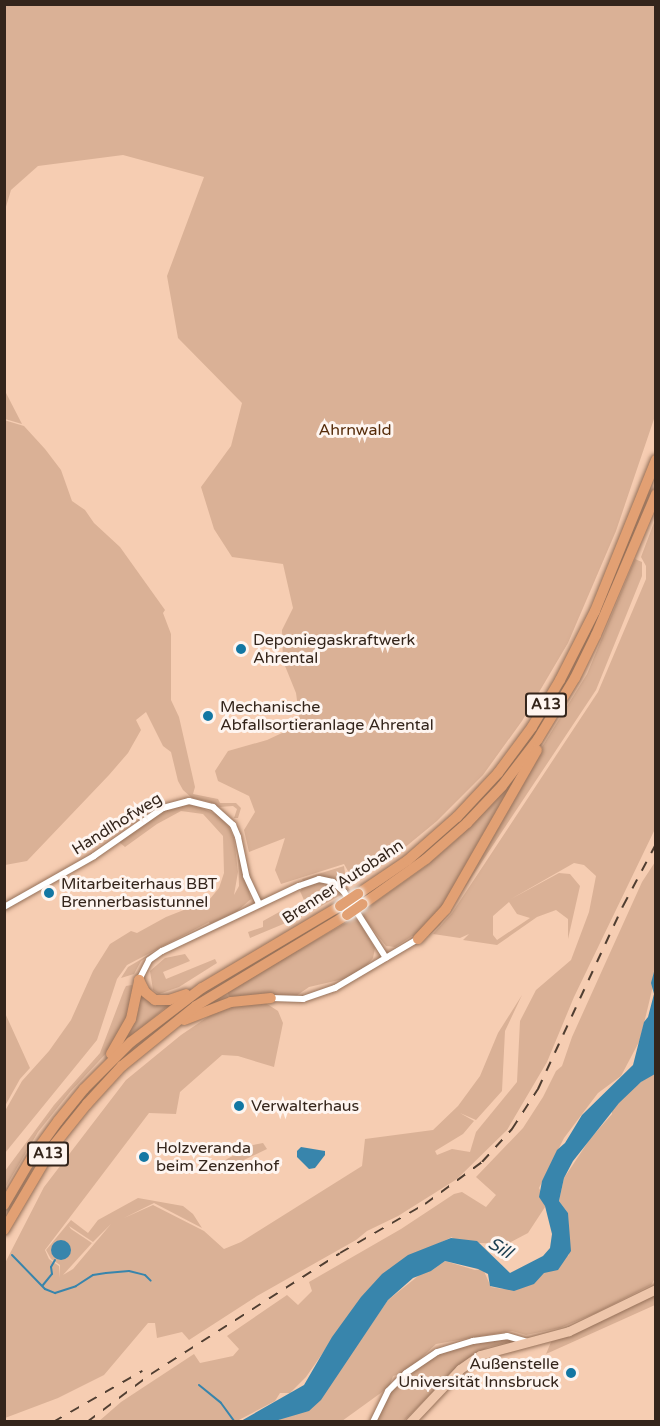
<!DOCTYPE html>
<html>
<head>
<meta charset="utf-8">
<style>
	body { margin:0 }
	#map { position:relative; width:660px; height:1426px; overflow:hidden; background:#f6cdb2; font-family:"Varela Round",sans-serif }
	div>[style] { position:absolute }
	.green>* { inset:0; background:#dab196 }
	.water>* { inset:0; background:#3885ac }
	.round { border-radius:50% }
	.stream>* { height:2px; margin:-1px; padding:0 1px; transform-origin:1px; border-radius:1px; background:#3885ac }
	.roads { filter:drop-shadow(0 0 2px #957058) drop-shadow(0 0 2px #957058) }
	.minor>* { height:6px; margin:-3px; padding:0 3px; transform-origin:3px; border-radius:3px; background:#fff }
	.primary>* { height:9px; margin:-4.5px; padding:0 4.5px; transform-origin:4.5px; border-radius:4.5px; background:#eec6ab }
	.motorway>* { height:10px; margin:-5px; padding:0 5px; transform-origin:5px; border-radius:5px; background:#e2a073 }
	.rail>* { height:2px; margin-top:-1px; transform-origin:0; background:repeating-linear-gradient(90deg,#503e31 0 10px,transparent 0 20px) }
	.bridges { filter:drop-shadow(0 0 2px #fff) drop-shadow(0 0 2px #fff) }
	.motorway-bridge>* { height:10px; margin:-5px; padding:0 5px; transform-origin:5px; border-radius:5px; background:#e2a073 }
	.dots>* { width:16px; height:16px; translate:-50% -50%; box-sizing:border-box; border:3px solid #fef5f0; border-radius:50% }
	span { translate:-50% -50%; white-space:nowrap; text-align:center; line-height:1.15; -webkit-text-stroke:6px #fef5f0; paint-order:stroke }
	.shield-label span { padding:2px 4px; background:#fef5f0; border:2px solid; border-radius:4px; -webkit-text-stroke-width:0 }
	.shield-label { font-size:15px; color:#34251b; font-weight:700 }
	.park-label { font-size:16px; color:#562c0a }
	.poi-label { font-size:16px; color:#34251b }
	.left { translate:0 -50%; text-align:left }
	.right { translate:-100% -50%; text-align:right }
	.street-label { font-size:16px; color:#34251b }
	.water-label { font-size:18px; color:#1c3e50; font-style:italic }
	.frame { position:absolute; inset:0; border:6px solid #34251b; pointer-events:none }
</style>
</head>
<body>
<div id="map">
	<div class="green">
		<div style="clip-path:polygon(5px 4px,655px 5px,655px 416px,616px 531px,568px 643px,522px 721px,483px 775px,437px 821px,403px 849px,381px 865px,353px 880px,344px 864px,281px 884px,275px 870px,285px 838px,249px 852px,244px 830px,255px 812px,249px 796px,218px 781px,215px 771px,228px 751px,267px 740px,297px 726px,300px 722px,296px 693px,283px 661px,282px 630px,293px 608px,283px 564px,232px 557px,214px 529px,201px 487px,231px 446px,242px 403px,178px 338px,167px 276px,204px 177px,123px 155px,38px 166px,11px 190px,5px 210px)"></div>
		<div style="clip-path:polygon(5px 391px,22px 424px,5px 419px)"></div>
		<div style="clip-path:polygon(4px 420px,24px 426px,45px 449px,61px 470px,72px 501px,85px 510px,94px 523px,120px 547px,165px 610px,163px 613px,171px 634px,171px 700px,179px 717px,195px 787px,193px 794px,218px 799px,220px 803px,236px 803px,241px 808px,238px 818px,234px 818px,237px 809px,233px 806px,219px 807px,210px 802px,192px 798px,183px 790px,178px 781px,171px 752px,163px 746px,146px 712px,136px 720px,141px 730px,128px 753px,109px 775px,27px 861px,5px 865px)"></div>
		<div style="clip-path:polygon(evenodd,655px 520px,655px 829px,574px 997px,547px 1062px,507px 1130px,457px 1179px,398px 1216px,367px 1231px,356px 1240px,257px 1296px,189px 1340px,182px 1332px,157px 1338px,155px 1323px,148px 1323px,104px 1375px,58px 1398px,5px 1418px,4px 1265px,44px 1187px,126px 1080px,181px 1035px,224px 1006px,264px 1002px,278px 1011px,283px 1023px,274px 1067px,238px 1056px,222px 1055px,180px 1092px,176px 1114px,149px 1113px,45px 1250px,49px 1259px,59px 1266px,59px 1278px,60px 1265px,51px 1259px,46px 1250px,71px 1220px,88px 1233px,98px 1220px,138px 1198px,183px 1206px,193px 1214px,202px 1228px,154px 1203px,124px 1218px,153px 1205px,204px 1231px,224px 1249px,241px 1242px,362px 1166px,365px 1139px,433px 1130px,458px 1106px,480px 1076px,498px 1033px,522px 995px,505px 1031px,502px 1091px,476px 1120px,460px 1113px,474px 1121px,463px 1134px,435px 1151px,437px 1155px,452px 1149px,470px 1152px,476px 1132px,517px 1082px,520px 1021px,536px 990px,571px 960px,589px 912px,596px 876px,584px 865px,574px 863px,511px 899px,559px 873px,570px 874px,580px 886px,568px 939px,568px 919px,556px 910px,537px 917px,497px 945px,463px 940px,469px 934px,460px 938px,433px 934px,452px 913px,598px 692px,646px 579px,646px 566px,641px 557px,655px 520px,509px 902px,517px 914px,530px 918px,497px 940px,493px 935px,493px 916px,509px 902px,655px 520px,111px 1224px,73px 1269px,63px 1275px,92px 1243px,71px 1229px,69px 1226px,93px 1242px,111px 1224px)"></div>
		<div style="clip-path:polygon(635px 559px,642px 562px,642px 576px,596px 690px,440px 925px,429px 935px,412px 936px,395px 947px,386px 946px,360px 913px,426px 866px,456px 840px,478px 818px,526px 763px,534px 760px,587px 674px)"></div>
		<div style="clip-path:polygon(192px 804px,218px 815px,229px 827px,234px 838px,238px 872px,234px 895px,239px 886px,238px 853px,251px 899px,236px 912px,210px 924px,209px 922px,127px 965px,117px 979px,97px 1040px,5px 1153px,5px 1111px,22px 1081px,49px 1051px,71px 1020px,93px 971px,110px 944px,131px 931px,137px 933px,166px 917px,209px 900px,219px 888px,224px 873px,223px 836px,203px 814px,181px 811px,157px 824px,125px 847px,119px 842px,165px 810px)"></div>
		<div style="clip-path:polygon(655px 862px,655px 958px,653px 986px,640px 1040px,621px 1076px,598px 1093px,564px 1138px,539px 1188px,547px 1204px,528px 1233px,507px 1244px,454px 1242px,452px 1237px,427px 1249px,404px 1266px,390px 1268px,361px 1298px,306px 1377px,290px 1393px,280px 1393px,275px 1401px,237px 1421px,98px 1422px,121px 1402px,194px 1354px,200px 1363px,233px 1356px,239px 1349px,227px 1336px,287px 1295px,298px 1305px,312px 1291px,309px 1282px,401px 1229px,454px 1194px,462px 1192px,486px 1207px,496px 1195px,476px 1177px,523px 1128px,543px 1097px,556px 1071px,562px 1066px,572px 1037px,642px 882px)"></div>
		<div style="clip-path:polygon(344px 866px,347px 886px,350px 890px,305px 915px,250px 938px,248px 932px,263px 927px,263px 921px,281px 911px,285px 917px,307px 907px,300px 891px,305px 886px,302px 879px)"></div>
		<div style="clip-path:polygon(356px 917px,375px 948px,373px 958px,367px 965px,348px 978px,309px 987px,296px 996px,258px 995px,230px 999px,227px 991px)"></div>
		<div style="clip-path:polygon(157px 950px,141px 961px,134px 974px,121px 978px,128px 967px)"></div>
		<div style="clip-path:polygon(185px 954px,190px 961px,163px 972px,166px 979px,215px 959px,217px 963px,179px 987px,159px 994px,153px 990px,150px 971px,165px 958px)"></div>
		<div style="clip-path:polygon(132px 985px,134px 989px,132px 1008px,112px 1047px,70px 1092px,38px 1132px,5px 1188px,5px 1171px,54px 1105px,100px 1053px,124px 990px,126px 986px)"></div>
		<div style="clip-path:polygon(140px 988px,171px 1003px,121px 1045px)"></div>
		<div style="clip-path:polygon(5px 1013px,30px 1068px,20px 1079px,5px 1106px)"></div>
		<div style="clip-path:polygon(655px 1071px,656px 1277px,651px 1285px,596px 1313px,560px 1328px,526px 1335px,512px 1331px,436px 1344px,406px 1372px,393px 1376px,389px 1387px,342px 1421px,278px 1422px,285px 1410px,326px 1390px,388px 1300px,427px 1269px,431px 1271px,445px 1261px,475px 1270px,483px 1269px,491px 1287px,503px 1289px,531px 1281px,569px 1255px,568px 1213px,559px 1201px,564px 1178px,590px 1139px,612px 1114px,612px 1105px)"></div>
		<div style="clip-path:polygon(263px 1143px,267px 1149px,225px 1169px,221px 1168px,220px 1165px,227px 1159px,253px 1145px)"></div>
		<div style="clip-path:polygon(655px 1292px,655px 1305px,546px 1354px,551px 1342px,611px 1317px)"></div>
		<div style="clip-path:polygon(501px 1339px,514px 1341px,488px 1347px,460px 1364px,404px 1421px,374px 1422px,379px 1408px,399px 1381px,433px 1356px,463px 1346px)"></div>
	</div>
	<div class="water">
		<div style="clip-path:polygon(655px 968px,655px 1074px,641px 1082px,619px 1103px,573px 1161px,564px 1178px,559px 1201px,568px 1213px,571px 1251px,558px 1270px,544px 1273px,534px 1284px,514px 1291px,490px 1286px,488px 1274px,478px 1269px,445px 1261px,431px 1271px,413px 1278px,388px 1300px,321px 1400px,309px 1411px,275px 1421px,241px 1421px,304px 1385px,332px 1337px,361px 1297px,382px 1274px,408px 1255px,451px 1238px,477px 1241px,510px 1273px,543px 1256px,550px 1248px,552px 1234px,545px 1206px,539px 1197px,542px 1181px,557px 1150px,565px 1143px,582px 1115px,633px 1065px,644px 1022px,648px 1017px,654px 994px,651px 983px)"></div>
		<div style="clip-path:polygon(301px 1147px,325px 1151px,325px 1155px,315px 1168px,309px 1169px,297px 1157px,297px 1151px)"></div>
		<div class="round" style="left:51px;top:1240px;width:20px;height:20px"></div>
	</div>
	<div class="stream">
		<div style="left:12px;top:1255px;width:47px;rotate:45.9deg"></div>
		<div style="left:45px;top:1289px;width:11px;rotate:22deg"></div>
		<div style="left:55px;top:1293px;width:22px;rotate:-18deg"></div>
		<div style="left:76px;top:1286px;width:20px;rotate:-33deg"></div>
		<div style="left:93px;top:1275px;width:13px;rotate:-9deg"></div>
		<div style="left:106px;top:1273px;width:23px;rotate:-5deg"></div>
		<div style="left:129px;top:1271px;width:16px;rotate:14deg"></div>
		<div style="left:145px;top:1275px;width:8px;rotate:45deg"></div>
		<div style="left:43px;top:1285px;width:14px;rotate:-51deg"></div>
		<div style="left:52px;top:1274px;width:7px;rotate:-98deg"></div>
		<div style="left:51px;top:1267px;width:8px;rotate:-60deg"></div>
		<div style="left:199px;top:1385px;width:28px;rotate:39deg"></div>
		<div style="left:221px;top:1403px;width:24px;rotate:54deg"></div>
	</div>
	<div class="roads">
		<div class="minor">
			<div style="left:4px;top:907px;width:103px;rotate:-29.5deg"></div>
			<div style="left:94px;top:856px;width:84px;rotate:-34.8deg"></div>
			<div style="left:163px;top:808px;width:27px;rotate:-15deg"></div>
			<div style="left:189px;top:801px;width:25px;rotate:14deg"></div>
			<div style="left:213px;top:807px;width:27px;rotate:42deg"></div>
			<div style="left:233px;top:825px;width:13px;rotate:67deg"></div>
			<div style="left:238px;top:837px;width:40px;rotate:78deg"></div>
			<div style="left:246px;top:876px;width:31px;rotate:65deg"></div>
			<div style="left:139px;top:980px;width:22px;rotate:-63deg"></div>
			<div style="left:149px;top:960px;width:16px;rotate:-35deg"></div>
			<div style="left:162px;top:951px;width:152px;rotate:-25.4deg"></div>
			<div style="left:299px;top:886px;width:21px;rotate:-19deg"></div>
			<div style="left:319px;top:879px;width:14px;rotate:12deg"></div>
			<div style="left:333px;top:882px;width:15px;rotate:42deg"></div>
			<div style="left:344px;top:892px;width:78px;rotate:57.5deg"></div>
			<div style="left:271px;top:998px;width:32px;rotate:2deg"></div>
			<div style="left:303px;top:999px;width:34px;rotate:-19deg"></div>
			<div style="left:335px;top:988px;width:96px;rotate:-30.6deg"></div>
			<div style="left:373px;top:1422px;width:34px;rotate:-64deg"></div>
			<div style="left:388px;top:1391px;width:25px;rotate:-45deg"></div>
			<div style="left:406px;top:1373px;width:37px;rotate:-34deg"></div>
			<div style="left:437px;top:1352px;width:38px;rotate:-17deg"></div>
			<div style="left:473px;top:1341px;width:34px;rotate:-8deg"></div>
			<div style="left:507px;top:1336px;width:22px;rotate:16deg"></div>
		</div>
		<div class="primary">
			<div style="left:410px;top:1422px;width:73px;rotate:-46.7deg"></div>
			<div style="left:460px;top:1369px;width:24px;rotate:-35deg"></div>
			<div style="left:480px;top:1355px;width:92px;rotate:-15.1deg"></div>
			<div style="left:569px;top:1331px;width:97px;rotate:-25.8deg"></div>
		</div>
		<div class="motorway">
			<div style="left:358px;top:894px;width:60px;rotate:-34.2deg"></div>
			<div style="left:408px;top:860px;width:65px;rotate:-41.3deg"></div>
			<div style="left:457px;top:817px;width:60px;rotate:-47deg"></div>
			<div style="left:498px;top:773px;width:57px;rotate:-53.5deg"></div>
			<div style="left:532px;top:727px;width:55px;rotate:-59.2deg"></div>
			<div style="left:560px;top:680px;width:77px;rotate:-63.1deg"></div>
			<div style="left:595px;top:611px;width:163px;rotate:-68deg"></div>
			<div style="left:363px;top:904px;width:77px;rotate:-35.5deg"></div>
			<div style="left:426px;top:859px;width:55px;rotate:-41.3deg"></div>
			<div style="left:467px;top:823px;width:51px;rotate:-46.6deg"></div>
			<div style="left:502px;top:786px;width:59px;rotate:-52.5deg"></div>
			<div style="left:538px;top:739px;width:71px;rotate:-58.8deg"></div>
			<div style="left:575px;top:678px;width:48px;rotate:-64deg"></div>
			<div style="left:596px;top:635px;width:153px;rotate:-66.9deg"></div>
			<div style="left:418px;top:939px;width:41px;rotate:-47deg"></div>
			<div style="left:446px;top:909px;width:183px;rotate:-60.2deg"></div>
			<div style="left:139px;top:980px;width:13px;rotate:63deg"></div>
			<div style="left:145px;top:992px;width:13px;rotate:39deg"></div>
			<div style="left:155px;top:1000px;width:14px"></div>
			<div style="left:169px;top:1000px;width:18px;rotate:-19deg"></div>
			<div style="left:184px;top:1020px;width:50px;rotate:-21deg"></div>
			<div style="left:231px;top:1002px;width:40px;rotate:-5.7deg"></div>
			<div style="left:111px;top:1054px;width:40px;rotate:-60.3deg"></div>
			<div style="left:131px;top:1019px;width:40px;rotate:-78deg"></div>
			<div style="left:4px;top:1205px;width:56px;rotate:-59.7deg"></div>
			<div style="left:32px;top:1157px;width:44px;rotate:-54.2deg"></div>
			<div style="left:58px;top:1121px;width:41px;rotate:-50.9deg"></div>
			<div style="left:84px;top:1089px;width:66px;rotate:-45deg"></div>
			<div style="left:131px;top:1042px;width:89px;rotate:-37.3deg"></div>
			<div style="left:202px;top:988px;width:161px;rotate:-30.7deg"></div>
			<div style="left:4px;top:1230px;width:99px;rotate:-59.5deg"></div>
			<div style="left:54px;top:1145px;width:53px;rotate:-51.2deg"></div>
			<div style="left:87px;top:1104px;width:52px;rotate:-47.4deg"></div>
			<div style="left:122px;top:1066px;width:95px;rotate:-39deg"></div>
			<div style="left:196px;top:1006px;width:176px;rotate:-31.1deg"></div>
		</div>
	</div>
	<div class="rail">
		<div style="left:53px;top:1422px;width:103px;rotate:-29.8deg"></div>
		<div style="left:87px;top:1422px;width:80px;rotate:-36.9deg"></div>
		<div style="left:151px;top:1374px;width:224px;rotate:-32.6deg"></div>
		<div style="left:340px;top:1253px;width:98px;rotate:-30deg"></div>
		<div style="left:425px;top:1204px;width:71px;rotate:-36.4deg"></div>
		<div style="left:482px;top:1162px;width:45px;rotate:-47.7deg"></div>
		<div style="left:512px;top:1129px;width:48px;rotate:-57deg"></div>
		<div style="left:538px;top:1089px;width:202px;rotate:-65.1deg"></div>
		<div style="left:623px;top:906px;width:70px;rotate:-62deg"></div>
	</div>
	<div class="bridges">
		<div class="motorway-bridge">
			<div style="left:340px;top:906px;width:22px;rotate:-34deg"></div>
			<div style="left:347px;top:915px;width:19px;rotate:-35deg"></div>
		</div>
	</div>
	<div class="dots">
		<div style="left:241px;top:649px;background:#1377a3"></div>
		<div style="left:208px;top:716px;background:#1377a3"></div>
		<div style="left:49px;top:893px;background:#1377a3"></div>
		<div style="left:239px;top:1106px;background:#1377a3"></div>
		<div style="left:144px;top:1157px;background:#1377a3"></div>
		<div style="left:571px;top:1373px;background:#1377a3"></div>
	</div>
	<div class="shield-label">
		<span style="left:546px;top:705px">A13</span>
		<span style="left:48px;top:1154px">A13</span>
	</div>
	<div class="park-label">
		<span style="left:355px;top:430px">Ahrnwald</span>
	</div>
	<div class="poi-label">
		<span class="left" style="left:253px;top:649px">Deponiegaskraftwerk<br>Ahrental</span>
		<span class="left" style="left:220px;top:716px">Mechanische<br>Abfallsortieranlage Ahrental</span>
		<span class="left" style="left:61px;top:893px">Mitarbeiterhaus BBT<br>Brennerbasistunnel</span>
		<span class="left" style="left:251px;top:1106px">Verwalterhaus</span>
		<span class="left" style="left:156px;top:1157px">Holzveranda<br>beim Zenzenhof</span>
		<span class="right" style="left:559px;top:1373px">Außenstelle<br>Universität Innsbruck</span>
	</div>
	<div class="street-label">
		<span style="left:117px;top:824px;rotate:-32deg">Handlhofweg</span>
		<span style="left:343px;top:882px;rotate:-33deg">Brenner Autobahn</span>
	</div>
	<div class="water-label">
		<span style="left:500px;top:1248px;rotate:31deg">Sill</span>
	</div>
	<div class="frame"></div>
</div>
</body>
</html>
